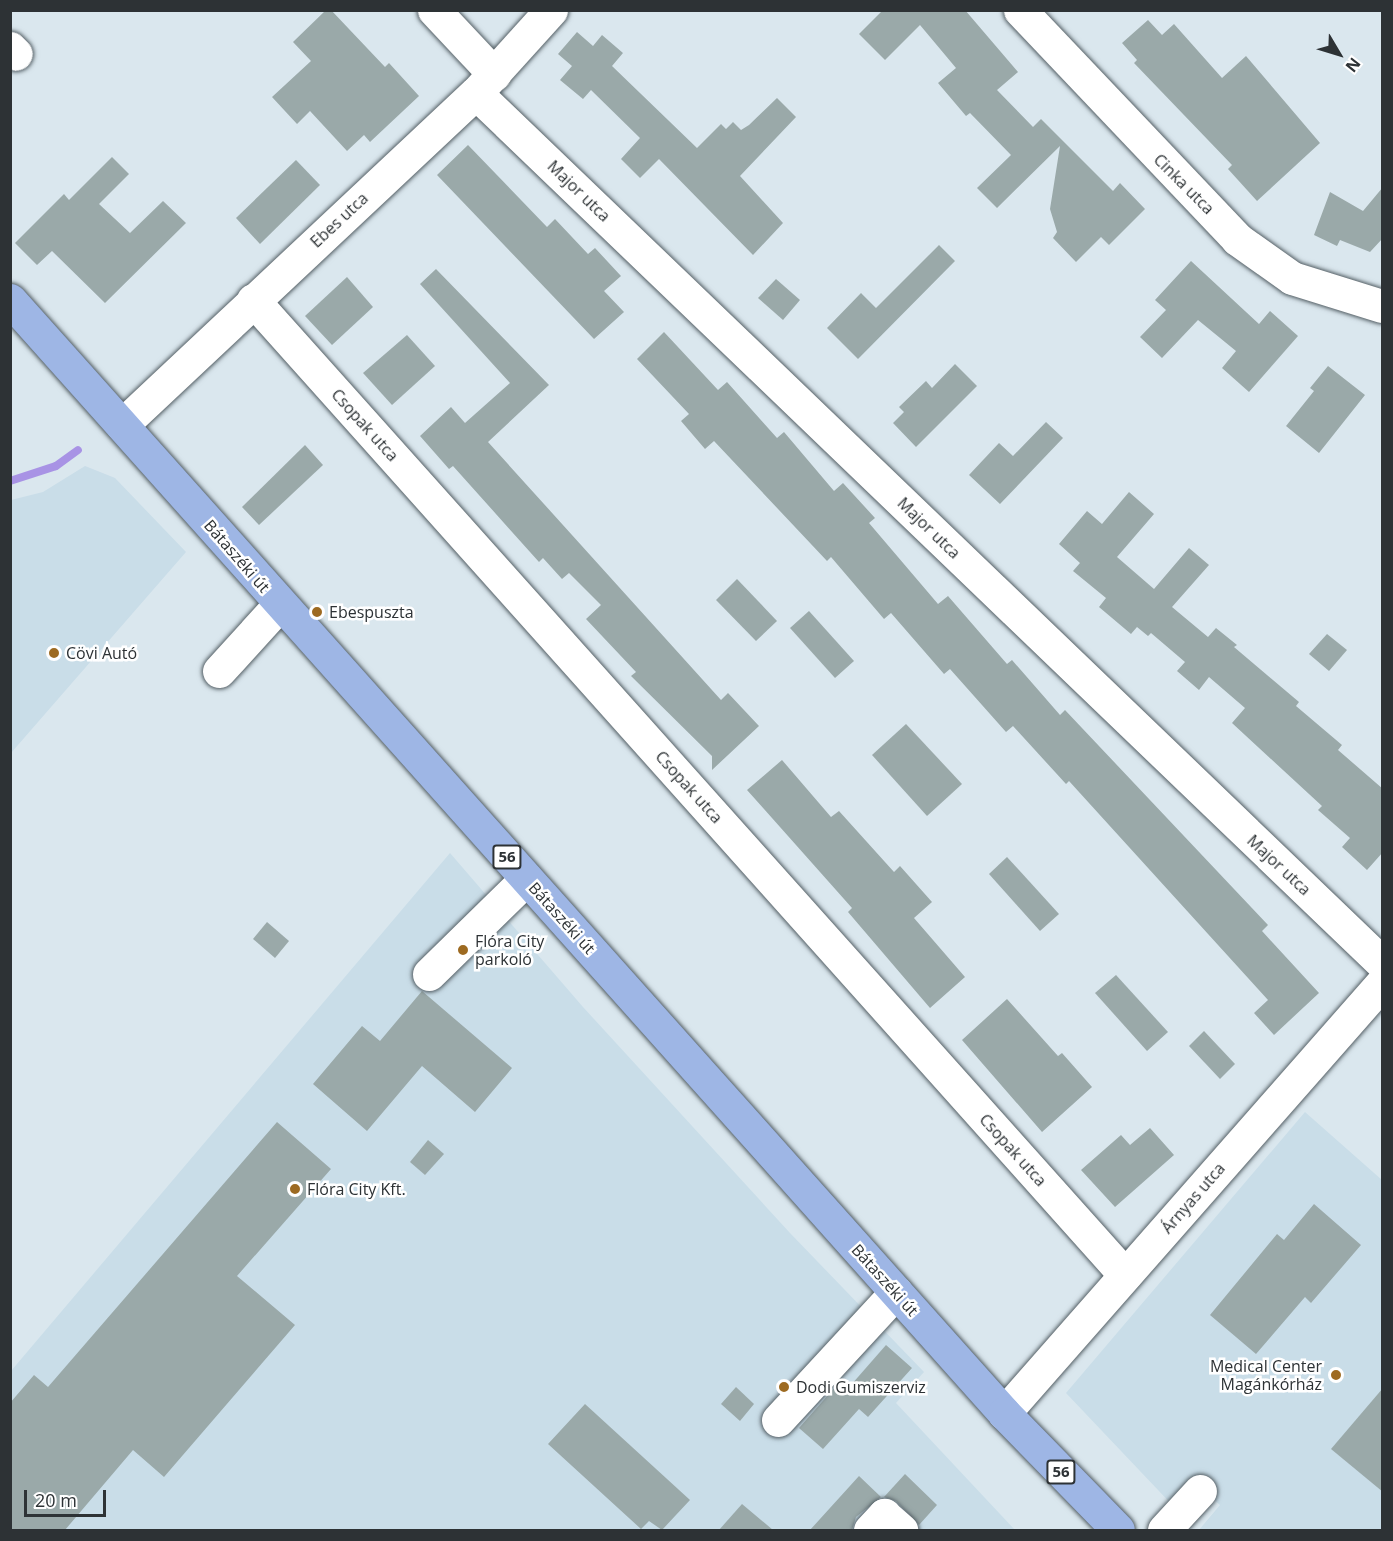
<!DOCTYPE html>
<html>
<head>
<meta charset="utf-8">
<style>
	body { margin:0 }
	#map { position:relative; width:1393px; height:1541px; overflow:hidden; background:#dae7ee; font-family:"Open Sans",sans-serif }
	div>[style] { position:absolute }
	.built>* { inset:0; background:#c9dde8 }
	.stream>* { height:8px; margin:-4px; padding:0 4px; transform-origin:4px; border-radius:4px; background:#a893e5 }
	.building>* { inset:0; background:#9aa9a9 }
	.roads { filter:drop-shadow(0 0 2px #545f65) drop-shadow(0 0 2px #545f65) }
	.minor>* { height:33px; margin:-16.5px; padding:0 16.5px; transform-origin:16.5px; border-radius:16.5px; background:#fff }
	.major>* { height:33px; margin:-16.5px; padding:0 16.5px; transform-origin:16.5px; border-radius:16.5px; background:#9eb6e5 }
	.dots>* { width:16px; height:16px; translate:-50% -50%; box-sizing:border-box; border:3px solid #fff; border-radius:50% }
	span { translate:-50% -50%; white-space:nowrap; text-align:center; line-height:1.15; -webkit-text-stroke:5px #fff; paint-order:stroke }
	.shield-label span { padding:2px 4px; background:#fff; border:2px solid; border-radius:4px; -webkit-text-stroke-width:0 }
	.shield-label { font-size:15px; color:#2d3235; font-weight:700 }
	.street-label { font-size:16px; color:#2d3235 }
	.poi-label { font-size:16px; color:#2d3235 }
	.left { translate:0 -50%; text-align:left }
	.right { translate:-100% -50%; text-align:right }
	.frame { position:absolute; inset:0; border:12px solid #2d3235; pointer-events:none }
	.north { position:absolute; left:1309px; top:24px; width:60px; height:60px; -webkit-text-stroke:4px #fff; paint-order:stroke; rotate:128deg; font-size:16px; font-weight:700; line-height:24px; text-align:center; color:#2d3235 }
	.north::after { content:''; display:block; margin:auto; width:21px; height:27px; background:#2d3235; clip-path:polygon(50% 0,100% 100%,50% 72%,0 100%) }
	.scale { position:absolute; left:24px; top:1490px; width:82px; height:27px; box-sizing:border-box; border:3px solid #2d3235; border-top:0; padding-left:8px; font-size:18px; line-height:21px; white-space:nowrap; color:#2d3235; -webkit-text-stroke:4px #fff; paint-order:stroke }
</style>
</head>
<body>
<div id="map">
	<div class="built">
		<div style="clip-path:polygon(85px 466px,115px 478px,186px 552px,11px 753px,11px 500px,43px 492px)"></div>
		<div style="clip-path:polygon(450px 853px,583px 1007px,790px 1233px,924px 1372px,896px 1403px,1015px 1530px,11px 1530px,11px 1371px)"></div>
		<div style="clip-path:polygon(1305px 1112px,1382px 1180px,1382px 1530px,1199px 1530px,1220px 1505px,1198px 1485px,1177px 1510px,1066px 1393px)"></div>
	</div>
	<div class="stream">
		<div style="left:10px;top:481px;width:48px;rotate:-18.1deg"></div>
		<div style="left:56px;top:466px;width:27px;rotate:-36deg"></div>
	</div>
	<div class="building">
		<div style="clip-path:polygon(326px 10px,331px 10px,385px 67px,389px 63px,419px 96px,370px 142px,364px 135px,347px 151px,310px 111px,297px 124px,272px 97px,311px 61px,293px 42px)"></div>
		<div style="clip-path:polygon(883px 10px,965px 10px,1018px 72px,997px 90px,1033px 127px,1041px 119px,1113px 191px,1120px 183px,1145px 209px,1109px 245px,1101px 237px,1076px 262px,1053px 238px,1057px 232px,1050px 209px,1060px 146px,997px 208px,977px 188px,1011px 155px,970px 113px,966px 116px,938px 83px,956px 68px,920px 25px,885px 60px,859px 34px)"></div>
		<div style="clip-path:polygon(1148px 20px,1162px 35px,1174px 24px,1222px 78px,1246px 56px,1320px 143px,1257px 201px,1228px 169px,1232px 165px,1134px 63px,1137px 60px,1122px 43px)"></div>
		<div style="clip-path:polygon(577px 32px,593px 46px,602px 35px,623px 53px,612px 66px,697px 148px,721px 124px,726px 129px,733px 122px,741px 130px,749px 125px,777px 98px,796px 117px,740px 176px,783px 223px,753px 255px,659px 159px,640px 178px,621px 159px,640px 138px,591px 90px,583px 99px,560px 80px,572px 66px,558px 54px)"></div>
		<div style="clip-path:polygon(468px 145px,547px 227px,555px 219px,588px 254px,595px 248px,621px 276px,604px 291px,624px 312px,594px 339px,437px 175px)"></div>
		<div style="clip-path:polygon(112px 157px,129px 174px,99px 204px,130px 233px,163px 201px,186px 223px,105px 303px,52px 251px,37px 265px,15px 243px,64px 194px,69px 200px)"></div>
		<div style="clip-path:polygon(296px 160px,320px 185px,260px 244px,236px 218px)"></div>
		<div style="clip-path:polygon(1383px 187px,1383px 238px,1370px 252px,1340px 240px,1337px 246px,1314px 235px,1330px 192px,1363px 211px)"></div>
		<div style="clip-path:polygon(939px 245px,955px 261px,858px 359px,827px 328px,861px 293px,876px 308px)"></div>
		<div style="clip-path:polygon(1191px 261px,1259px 324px,1270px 311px,1298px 336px,1249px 392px,1222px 368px,1236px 351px,1198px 320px,1162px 358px,1140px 337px,1166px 310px,1155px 300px)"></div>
		<div style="clip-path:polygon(436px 269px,549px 385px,488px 442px,721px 700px,728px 693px,759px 726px,712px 770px,712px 756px,631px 676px,636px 672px,586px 619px,601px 605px,569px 573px,562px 579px,543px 558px,539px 562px,453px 466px,449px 469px,420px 436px,451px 407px,465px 423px,510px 383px,420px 284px)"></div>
		<div style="clip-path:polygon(347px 277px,373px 307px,332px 345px,305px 316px)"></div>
		<div style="clip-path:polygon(776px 279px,800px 300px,783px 320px,758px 298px)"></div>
		<div style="clip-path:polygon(664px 332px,718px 390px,727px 382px,777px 438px,784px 432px,834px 491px,843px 483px,875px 518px,869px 523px,938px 604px,948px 596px,1007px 664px,1012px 660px,1060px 715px,1065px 710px,1268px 925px,1262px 931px,1319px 993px,1274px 1035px,1254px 1013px,1268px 1000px,1069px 781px,1066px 784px,1013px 726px,1006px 732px,950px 669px,944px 674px,891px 613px,884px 619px,831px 557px,827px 561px,714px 441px,705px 449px,681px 421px,689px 414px,637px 359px)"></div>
		<div style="clip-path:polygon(407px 335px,435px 366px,392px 405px,363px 373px)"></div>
		<div style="clip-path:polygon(955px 364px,977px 386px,916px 447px,893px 423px,904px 412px,899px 407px,926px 381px,932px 388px)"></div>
		<div style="clip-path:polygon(1328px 366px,1365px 395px,1319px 453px,1286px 426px,1314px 391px,1310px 388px)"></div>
		<div style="clip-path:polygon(1046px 422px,1063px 438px,1000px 504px,969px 475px,999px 443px,1013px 456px)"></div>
		<div style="clip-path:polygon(305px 445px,323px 465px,259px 525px,242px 507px)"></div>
		<div style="clip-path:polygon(1129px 492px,1154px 514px,1117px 557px,1154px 589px,1189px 548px,1209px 565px,1172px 607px,1208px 637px,1216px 628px,1237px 645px,1234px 647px,1299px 702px,1296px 706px,1342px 745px,1338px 750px,1383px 789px,1383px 852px,1367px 870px,1342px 847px,1350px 838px,1318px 810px,1322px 806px,1232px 723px,1245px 708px,1209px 677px,1199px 690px,1177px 671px,1185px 662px,1151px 633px,1148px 636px,1137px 627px,1131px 634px,1099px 607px,1106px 598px,1073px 571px,1080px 563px,1059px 544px,1087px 511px,1102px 524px)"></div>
		<div style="clip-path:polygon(737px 579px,777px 621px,756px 641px,716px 600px)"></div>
		<div style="clip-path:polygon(809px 611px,854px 661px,835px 678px,790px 628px)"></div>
		<div style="clip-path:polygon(1327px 634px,1347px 650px,1329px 671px,1309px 654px)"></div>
		<div style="clip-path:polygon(906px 724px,962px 784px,927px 816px,872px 755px)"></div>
		<div style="clip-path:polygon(782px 760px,831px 817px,839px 811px,894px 872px,900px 866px,932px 902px,914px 918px,965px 977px,930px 1008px,848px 912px,852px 908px,747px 790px)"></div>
		<div style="clip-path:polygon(1007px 857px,1059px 914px,1040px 931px,989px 874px)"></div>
		<div style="clip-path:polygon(267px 922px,289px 941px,275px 958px,253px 939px)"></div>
		<div style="clip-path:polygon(1116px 975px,1168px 1032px,1147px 1051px,1095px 993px)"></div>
		<div style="clip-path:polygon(422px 991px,512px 1068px,475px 1112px,422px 1066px,367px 1131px,313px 1084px,362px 1026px,380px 1041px)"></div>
		<div style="clip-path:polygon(1007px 999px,1058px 1056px,1062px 1053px,1092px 1087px,1042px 1132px,962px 1040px)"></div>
		<div style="clip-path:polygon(1204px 1031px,1235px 1064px,1220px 1079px,1189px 1046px)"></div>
		<div style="clip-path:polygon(277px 1122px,331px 1169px,237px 1276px,295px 1325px,164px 1477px,133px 1450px,65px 1530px,10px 1530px,10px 1403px,34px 1375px,48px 1387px)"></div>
		<div style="clip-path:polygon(1150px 1128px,1174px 1155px,1115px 1207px,1081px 1170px,1121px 1135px,1130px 1145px)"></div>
		<div style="clip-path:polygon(428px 1140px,444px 1154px,425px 1175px,410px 1162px)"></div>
		<div style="clip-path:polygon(1314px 1204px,1361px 1245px,1311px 1303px,1305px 1297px,1256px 1354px,1210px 1315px,1277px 1234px,1284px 1240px)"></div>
		<div style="clip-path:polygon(886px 1345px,912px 1368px,868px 1417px,859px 1409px,823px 1449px,799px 1428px,836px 1386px,844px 1393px)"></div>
		<div style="clip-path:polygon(736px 1387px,754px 1404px,740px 1421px,721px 1404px)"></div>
		<div style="clip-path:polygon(1383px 1388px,1383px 1492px,1331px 1449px)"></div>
		<div style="clip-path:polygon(585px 1404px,690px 1500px,662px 1530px,649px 1521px,641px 1529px,548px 1444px)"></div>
		<div style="clip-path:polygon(905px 1474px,937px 1505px,919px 1525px,896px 1501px,884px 1497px)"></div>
		<div style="clip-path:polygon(859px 1476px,881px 1497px,856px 1517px,852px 1530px,810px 1530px)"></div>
		<div style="clip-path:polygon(742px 1504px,773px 1530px,719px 1530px)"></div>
	</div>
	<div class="roads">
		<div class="minor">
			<div style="left:434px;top:10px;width:88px;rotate:46.8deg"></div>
			<div style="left:1020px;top:10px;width:315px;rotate:46.5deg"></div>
			<div style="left:1237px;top:239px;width:67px;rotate:35.3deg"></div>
			<div style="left:1292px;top:278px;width:94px;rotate:17.3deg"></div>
			<div style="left:10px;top:48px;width:8px;rotate:45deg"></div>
			<div style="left:476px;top:93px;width:1256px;rotate:43.84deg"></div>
			<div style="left:253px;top:300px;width:1308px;rotate:48.19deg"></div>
			<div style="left:122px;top:425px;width:485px;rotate:-43.2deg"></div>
			<div style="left:476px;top:93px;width:112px;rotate:-47.9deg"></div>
			<div style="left:219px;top:671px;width:89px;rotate:-47.7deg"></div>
			<div style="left:429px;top:974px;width:136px;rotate:-44.4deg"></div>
			<div style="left:1004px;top:1413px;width:573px;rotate:-48.68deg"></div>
			<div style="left:778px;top:1420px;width:174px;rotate:-47.3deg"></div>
			<div style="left:870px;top:1530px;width:21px;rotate:-47deg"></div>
			<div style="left:884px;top:1515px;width:23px;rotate:41deg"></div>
			<div style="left:1164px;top:1530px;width:53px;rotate:-47.3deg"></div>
		</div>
		<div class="major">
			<div style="left:10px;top:300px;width:1492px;rotate:48.23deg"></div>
			<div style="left:1004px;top:1413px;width:163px;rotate:45.7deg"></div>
		</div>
	</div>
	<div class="dots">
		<div style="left:317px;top:612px;background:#9d6a21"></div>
		<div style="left:54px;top:653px;background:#9d6a21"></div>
		<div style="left:463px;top:950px;background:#9d6a21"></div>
		<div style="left:295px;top:1189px;background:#9d6a21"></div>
		<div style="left:1336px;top:1375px;background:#9d6a21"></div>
		<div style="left:784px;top:1387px;background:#9d6a21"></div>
	</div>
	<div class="shield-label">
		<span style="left:507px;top:857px">56</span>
		<span style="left:1061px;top:1472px">56</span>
	</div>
	<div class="street-label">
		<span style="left:1184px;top:184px;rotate:45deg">Cinka utca</span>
		<span style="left:579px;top:191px;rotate:44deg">Major utca</span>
		<span style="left:339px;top:220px;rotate:-43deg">Ebes utca</span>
		<span style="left:365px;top:425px;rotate:48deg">Csopak utca</span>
		<span style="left:929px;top:528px;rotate:44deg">Major utca</span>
		<span style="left:237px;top:556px;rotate:49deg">Bátaszéki út</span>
		<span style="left:689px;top:787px;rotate:48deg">Csopak utca</span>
		<span style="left:1279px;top:865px;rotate:43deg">Major utca</span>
		<span style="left:562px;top:918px;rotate:48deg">Bátaszéki út</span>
		<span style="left:1013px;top:1150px;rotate:48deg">Csopak utca</span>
		<span style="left:1193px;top:1198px;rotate:-49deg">Árnyas utca</span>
		<span style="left:885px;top:1280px;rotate:48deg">Bátaszéki út</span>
	</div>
	<div class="poi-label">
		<span class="left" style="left:329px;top:612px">Ebespuszta</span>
		<span class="left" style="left:66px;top:653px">Cövi Autó</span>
		<span class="left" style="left:475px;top:950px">Flóra City<br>parkoló</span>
		<span class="left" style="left:307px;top:1189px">Flóra City Kft.</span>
		<span class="right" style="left:1322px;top:1375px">Medical Center<br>Magánkórház</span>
		<span class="left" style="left:796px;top:1387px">Dodi Gumiszerviz</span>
	</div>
	<div class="frame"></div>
	<div class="north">N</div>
	<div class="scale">20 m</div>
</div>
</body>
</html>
